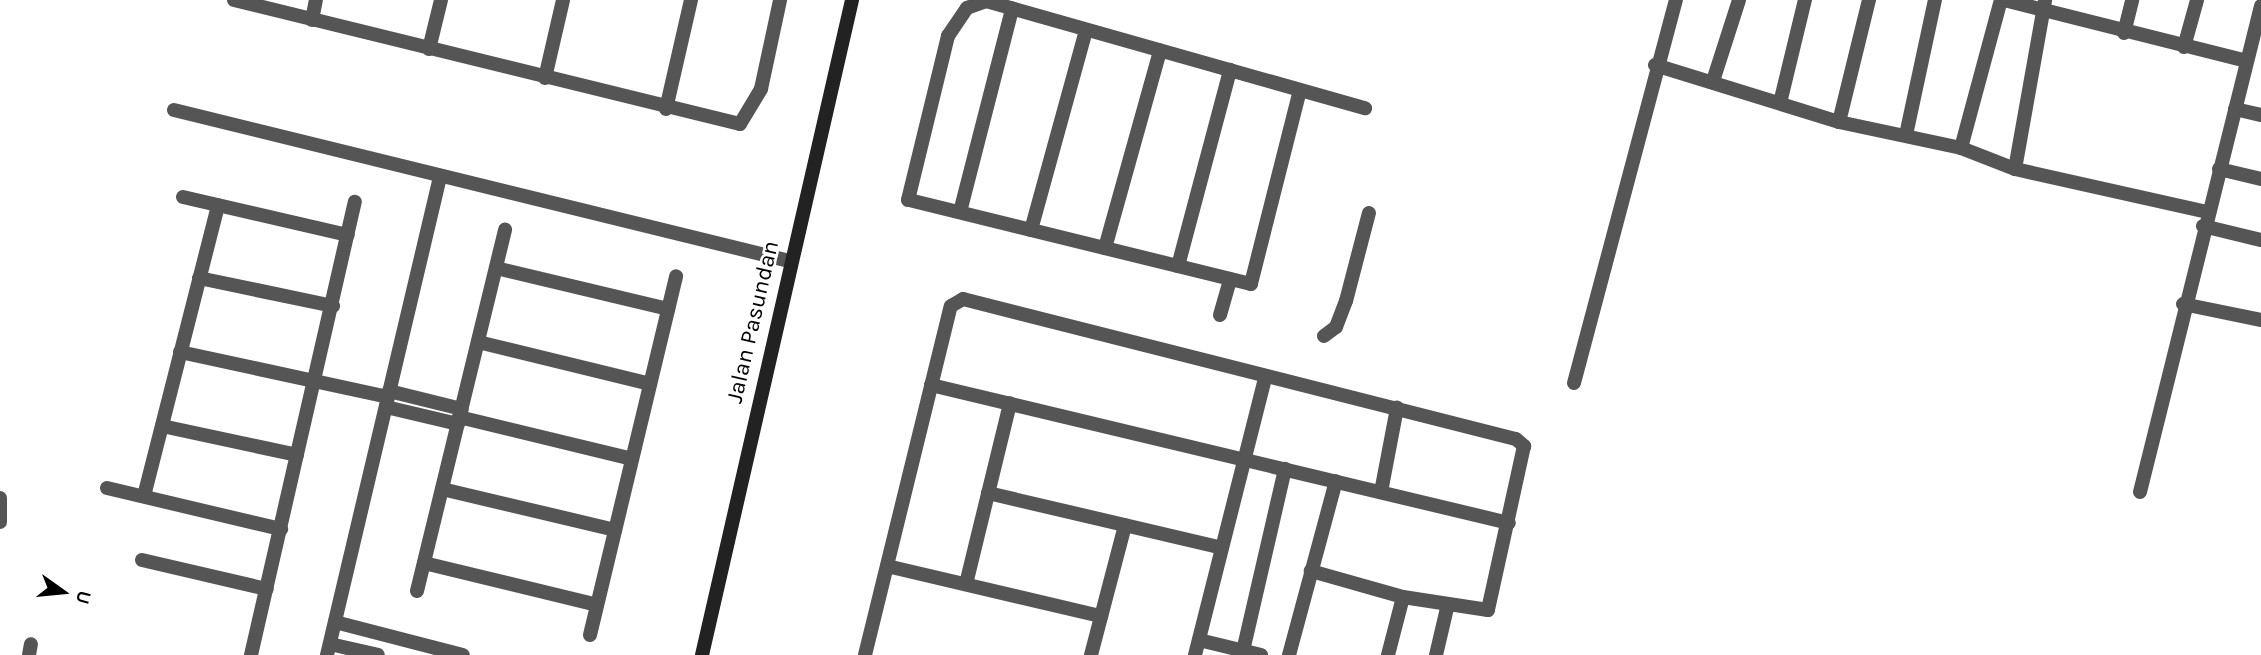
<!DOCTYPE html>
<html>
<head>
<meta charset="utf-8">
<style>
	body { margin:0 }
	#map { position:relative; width:2261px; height:655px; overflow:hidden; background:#fff; font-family:Karla,sans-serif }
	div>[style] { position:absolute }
	.street>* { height:14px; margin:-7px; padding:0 7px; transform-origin:7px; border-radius:7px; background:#555 }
	.secondary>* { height:14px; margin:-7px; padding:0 7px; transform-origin:7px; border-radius:7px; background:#222 }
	span { translate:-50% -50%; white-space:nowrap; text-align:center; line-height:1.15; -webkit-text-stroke:5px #fff; paint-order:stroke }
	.street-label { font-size:23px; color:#000 }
	.north { position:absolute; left:28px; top:557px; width:70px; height:70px; -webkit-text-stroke:5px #fff; paint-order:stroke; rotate:105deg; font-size:19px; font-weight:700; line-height:28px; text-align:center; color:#000 }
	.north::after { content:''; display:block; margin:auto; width:24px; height:32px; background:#000; clip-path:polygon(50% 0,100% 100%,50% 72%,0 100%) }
</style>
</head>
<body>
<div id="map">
	<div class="street">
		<div style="left:234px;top:0;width:521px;rotate:13.77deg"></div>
		<div style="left:740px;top:124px;width:41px;rotate:-59deg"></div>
		<div style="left:761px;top:89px;width:91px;rotate:-77.9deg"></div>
		<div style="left:2004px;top:0;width:250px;rotate:14.1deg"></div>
		<div style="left:312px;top:20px;width:20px;rotate:-79deg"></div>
		<div style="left:2124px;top:33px;width:34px;rotate:-76deg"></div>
		<div style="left:2184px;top:47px;width:49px;rotate:-74.5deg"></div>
		<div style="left:429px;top:49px;width:50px;rotate:-76.2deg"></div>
		<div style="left:1655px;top:65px;width:193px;rotate:17.2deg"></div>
		<div style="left:1839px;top:122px;width:125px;rotate:12deg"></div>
		<div style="left:1961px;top:148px;width:58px;rotate:21.3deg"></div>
		<div style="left:2015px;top:169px;width:197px;rotate:12.6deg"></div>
		<div style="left:545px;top:78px;width:80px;rotate:-77deg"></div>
		<div style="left:1713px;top:81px;width:85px;rotate:-72.2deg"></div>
		<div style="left:1300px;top:90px;width:200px;rotate:104.2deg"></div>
		<div style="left:1251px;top:284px;width:353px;rotate:-166.2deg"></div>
		<div style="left:908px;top:200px;width:169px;rotate:-76.3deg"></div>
		<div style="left:948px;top:36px;width:34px;rotate:-56deg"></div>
		<div style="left:967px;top:8px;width:20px;rotate:-20deg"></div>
		<div style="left:986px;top:1px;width:394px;rotate:15.8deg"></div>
		<div style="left:1780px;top:103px;width:106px;rotate:-76.4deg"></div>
		<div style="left:666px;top:109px;width:112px;rotate:-77.1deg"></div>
		<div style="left:2235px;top:109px;width:27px;rotate:13deg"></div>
		<div style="left:174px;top:110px;width:633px;rotate:13.79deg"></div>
		<div style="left:1839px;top:122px;width:126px;rotate:-76.2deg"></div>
		<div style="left:1906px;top:135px;width:138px;rotate:-77.9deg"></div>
		<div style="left:1961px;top:148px;width:153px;rotate:-74.9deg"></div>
		<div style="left:2015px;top:169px;width:172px;rotate:-79.9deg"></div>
		<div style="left:2219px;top:169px;width:43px;rotate:13.4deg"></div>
		<div style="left:183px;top:197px;width:169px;rotate:13deg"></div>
		<div style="left:960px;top:212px;width:210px;rotate:-75.6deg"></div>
		<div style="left:2203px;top:226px;width:60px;rotate:13.6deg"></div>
		<div style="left:1031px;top:230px;width:207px;rotate:-74.6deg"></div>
		<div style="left:1105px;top:248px;width:205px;rotate:-74.4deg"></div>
		<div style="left:1178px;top:266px;width:203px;rotate:-75.1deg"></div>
		<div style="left:496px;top:268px;width:177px;rotate:13.4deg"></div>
		<div style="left:199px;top:278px;width:137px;rotate:11.8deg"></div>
		<div style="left:2183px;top:304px;width:80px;rotate:11.6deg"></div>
		<div style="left:1220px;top:315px;width:37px;rotate:-74deg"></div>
		<div style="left:1324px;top:336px;width:15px;rotate:-37deg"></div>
		<div style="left:1336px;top:327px;width:28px;rotate:-69deg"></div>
		<div style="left:1346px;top:301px;width:91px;rotate:-75.4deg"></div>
		<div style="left:478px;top:342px;width:177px;rotate:13.7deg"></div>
		<div style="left:180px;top:352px;width:213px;rotate:12.2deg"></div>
		<div style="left:1574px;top:383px;width:396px;rotate:-75.1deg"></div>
		<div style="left:931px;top:385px;width:594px;rotate:13.43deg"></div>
		<div style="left:389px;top:391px;width:75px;rotate:13.9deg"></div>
		<div style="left:386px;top:407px;width:74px;rotate:13.3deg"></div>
		<div style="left:459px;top:417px;width:178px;rotate:13.6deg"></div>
		<div style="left:162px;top:426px;width:138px;rotate:12.1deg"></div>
		<div style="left:107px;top:488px;width:179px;rotate:13.3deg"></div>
		<div style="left:442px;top:489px;width:178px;rotate:13.3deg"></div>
		<div style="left:1381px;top:492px;width:86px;rotate:-79.2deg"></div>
		<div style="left:2140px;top:492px;width:501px;rotate:-76.02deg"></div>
		<div style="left:988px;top:493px;width:240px;rotate:13.2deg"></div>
		<div style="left:144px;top:496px;width:300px;rotate:-75.7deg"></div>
		<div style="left:0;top:498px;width:24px;rotate:90deg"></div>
		<div style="left:142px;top:560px;width:128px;rotate:13.1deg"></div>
		<div style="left:424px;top:563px;width:178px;rotate:13.6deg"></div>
		<div style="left:887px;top:566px;width:220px;rotate:13.2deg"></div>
		<div style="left:966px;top:584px;width:186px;rotate:-76.3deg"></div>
		<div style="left:417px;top:591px;width:372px;rotate:-76.3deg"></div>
		<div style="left:335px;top:622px;width:132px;rotate:14.5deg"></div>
		<div style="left:590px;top:635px;width:369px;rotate:-76.5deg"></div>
		<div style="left:1199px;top:640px;width:64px;rotate:13.6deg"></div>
		<div style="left:330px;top:644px;width:49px;rotate:12.9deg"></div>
		<div style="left:1243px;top:651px;width:187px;rotate:-77deg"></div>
		<div style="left:29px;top:655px;width:11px;rotate:-80deg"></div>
		<div style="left:251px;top:655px;width:465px;rotate:-77.1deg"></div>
		<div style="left:327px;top:655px;width:490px;rotate:-76.7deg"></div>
		<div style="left:865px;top:655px;width:359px;rotate:-76.2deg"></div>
		<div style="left:951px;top:306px;width:14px;rotate:-30deg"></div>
		<div style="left:963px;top:299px;width:570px;rotate:14.21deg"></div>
		<div style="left:1516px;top:439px;width:11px;rotate:41deg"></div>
		<div style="left:1524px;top:446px;width:168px;rotate:102.4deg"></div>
		<div style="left:1488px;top:610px;width:86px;rotate:-171.3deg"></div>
		<div style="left:1403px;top:597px;width:96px;rotate:-164.2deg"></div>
		<div style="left:1091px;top:655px;width:134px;rotate:-75.3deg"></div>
		<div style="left:1195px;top:655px;width:285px;rotate:-75.8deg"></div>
		<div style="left:1289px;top:655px;width:180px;rotate:-74.9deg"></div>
		<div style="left:1388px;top:655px;width:60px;rotate:-75.5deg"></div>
		<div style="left:1436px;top:655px;width:52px;rotate:-76.8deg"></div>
	</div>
	<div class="secondary">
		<div style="left:702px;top:655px;width:672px;rotate:-77.1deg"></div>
	</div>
	<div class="street-label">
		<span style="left:753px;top:322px;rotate:-77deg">Jalan Pasundan</span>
	</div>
	<div class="north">U</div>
</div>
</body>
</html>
